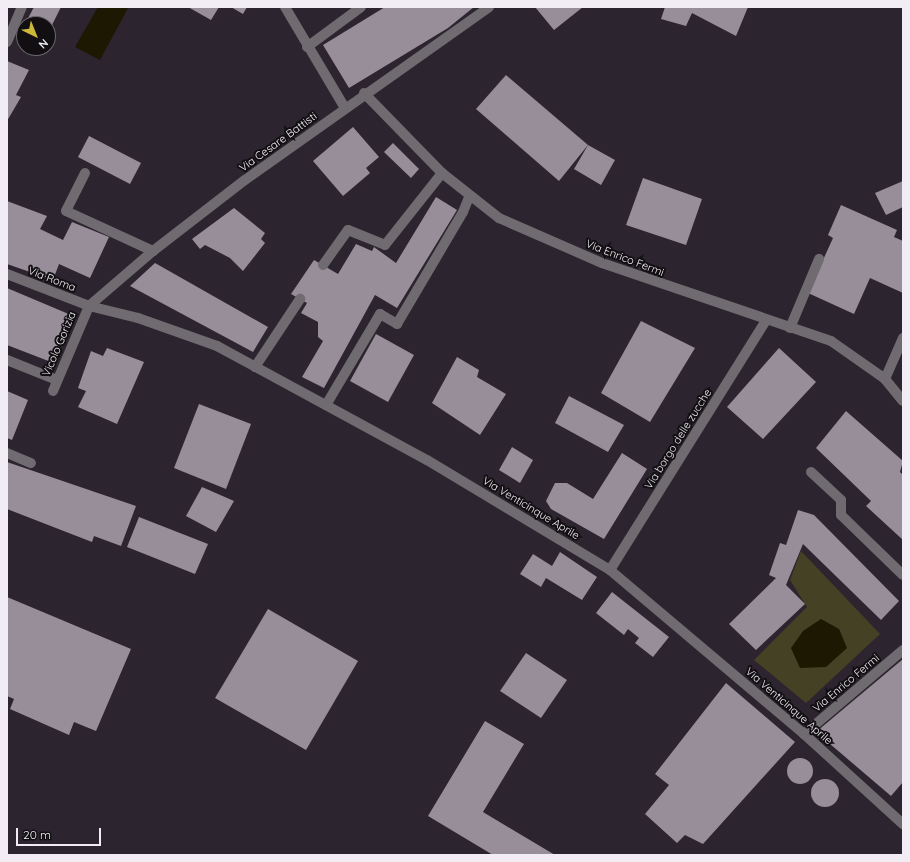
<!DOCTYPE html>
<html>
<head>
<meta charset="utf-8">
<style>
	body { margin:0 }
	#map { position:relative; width:910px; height:862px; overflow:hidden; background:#2c242e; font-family:Quicksand,sans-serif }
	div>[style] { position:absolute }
	.green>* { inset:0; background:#454125 }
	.water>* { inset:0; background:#1c1801 }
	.building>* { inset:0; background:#988e9a }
	.round { border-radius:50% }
	.service>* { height:10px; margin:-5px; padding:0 5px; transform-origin:5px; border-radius:5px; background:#6f6b70 }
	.minor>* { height:10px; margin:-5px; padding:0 5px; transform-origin:5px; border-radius:5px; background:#6f6b70 }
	span { translate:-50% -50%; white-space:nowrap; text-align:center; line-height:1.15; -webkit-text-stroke:4px #120f13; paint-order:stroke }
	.street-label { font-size:11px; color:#f2edf4 }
	.frame { position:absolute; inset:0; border:8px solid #f2edf4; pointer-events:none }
	.north { position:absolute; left:16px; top:16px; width:40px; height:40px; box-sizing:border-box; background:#120f13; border:1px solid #6c686d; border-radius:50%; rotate:137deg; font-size:11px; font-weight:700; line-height:16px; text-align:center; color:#f2edf4 }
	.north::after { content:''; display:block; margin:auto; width:14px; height:18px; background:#ccb939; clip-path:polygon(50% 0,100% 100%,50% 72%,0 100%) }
	.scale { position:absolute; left:16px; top:828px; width:85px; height:18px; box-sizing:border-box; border:2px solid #f2edf4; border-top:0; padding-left:5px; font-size:12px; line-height:14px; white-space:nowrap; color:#f2edf4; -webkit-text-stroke:3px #120f13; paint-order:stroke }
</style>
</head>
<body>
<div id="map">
	<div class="green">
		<div style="clip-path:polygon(801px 551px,880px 634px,806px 703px,754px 660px,807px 607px,790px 580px)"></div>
	</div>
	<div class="water">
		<div style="clip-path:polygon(98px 7px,128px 8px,100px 60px,75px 47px)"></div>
		<div style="clip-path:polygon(821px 619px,839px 629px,847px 648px,826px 667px,800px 668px,791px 648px,803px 631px)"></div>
	</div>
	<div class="building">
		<div style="clip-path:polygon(34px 7px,61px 7px,48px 33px,48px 24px,25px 24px)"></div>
		<div style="clip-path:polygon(188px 7px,219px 7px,211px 20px)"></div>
		<div style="clip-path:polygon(231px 7px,247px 7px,243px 14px)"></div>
		<div style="clip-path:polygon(385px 7px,474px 7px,448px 28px,349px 88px,323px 45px)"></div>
		<div style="clip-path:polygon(535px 7px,583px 7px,554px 30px)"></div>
		<div style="clip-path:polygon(665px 7px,748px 7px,736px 36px,692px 13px,686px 26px,661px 19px)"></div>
		<div style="clip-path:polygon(7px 61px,29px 70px,16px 95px,21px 97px,7px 121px)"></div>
		<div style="clip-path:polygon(506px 75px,588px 145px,559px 181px,476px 109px)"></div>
		<div style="clip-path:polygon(353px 127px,379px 157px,366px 168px,370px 173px,343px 196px,313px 161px)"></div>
		<div style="clip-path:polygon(89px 136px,141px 163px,130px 184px,78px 157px)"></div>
		<div style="clip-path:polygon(393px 143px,419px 169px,411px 178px,384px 152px)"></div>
		<div style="clip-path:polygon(588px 145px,615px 160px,601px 185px,574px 169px)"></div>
		<div style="clip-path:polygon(643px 178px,702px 199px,686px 245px,626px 225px)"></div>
		<div style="clip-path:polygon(903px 181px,903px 207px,886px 215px,875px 193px)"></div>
		<div style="clip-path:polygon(436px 197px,457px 210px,397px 308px,375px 295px,324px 388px,302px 377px,323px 341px,318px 337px,318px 322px,301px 313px,307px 303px,291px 294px,314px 260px,338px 274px,356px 244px,372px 251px,374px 247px,396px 263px)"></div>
		<div style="clip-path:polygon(7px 201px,47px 216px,40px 229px,63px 240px,72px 222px,109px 237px,90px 278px,59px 264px,53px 280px,7px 264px)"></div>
		<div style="clip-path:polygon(841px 205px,897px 230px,894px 237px,903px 241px,903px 293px,870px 278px,854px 314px,808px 293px,833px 238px,828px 235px)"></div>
		<div style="clip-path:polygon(234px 208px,265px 233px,261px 239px,265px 243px,243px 271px,230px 258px,205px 245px,200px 249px,192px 239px)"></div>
		<div style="clip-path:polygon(155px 263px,268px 327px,253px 352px,130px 286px)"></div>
		<div style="clip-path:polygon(7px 288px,71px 315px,51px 362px,7px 345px)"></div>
		<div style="clip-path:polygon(641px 321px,695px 348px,650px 422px,601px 393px)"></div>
		<div style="clip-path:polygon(376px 334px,414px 355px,388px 402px,350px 381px)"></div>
		<div style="clip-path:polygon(107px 348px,144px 362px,117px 424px,78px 407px,86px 391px,78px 388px,91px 351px,103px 356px)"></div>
		<div style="clip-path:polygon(779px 348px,816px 382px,763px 439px,727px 407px)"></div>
		<div style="clip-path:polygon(457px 357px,479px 370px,477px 377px,506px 394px,480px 435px,432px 403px)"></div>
		<div style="clip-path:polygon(7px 391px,28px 400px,12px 440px,7px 438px)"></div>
		<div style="clip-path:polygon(569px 396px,624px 425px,608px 452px,555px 423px)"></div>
		<div style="clip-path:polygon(199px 404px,251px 424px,226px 489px,174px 468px)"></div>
		<div style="clip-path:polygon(846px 411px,903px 461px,900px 472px,903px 475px,903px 540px,866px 506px,871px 501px,816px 448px)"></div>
		<div style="clip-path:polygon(512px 447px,533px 460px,520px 483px,499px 470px)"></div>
		<div style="clip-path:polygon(622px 453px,647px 469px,604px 539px,551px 509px,546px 501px,555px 483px,567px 483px,593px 499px)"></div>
		<div style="clip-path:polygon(7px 462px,136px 506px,121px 546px,94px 536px,92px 542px,7px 509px)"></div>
		<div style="clip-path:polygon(202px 487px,234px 501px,216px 532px,186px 516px)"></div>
		<div style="clip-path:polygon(798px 510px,814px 515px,899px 601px,881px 620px,803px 544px,786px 585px,805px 604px,756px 650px,729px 624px,776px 578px,769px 575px,780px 543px,786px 545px)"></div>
		<div style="clip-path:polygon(139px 517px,208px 544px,195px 574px,127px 547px)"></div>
		<div style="clip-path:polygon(560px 552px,597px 577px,582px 600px,546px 578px,541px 587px,520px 574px,533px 554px,552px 566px)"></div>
		<div style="clip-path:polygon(612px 592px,669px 637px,653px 657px,635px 643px,639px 638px,628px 629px,624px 635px,596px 613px)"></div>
		<div style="clip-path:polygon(7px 597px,131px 649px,96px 731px,74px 722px,69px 735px,10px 709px,14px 699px,7px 696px)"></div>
		<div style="clip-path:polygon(268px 609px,358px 661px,306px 750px,215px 698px)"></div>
		<div style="clip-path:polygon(526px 653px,567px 680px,541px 718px,500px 691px)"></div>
		<div style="clip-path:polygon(903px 659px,903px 782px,891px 796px,816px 732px)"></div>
		<div style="clip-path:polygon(726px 683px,795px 742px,703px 844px,685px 835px,677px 843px,645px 814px,669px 785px,655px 774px)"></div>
		<div style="clip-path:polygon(485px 721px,524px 744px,483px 812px,555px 855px,493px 855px,428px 816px)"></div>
		<div class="round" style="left:787px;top:758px;width:26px;height:26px"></div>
		<div class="round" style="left:811px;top:779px;width:28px;height:28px"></div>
	</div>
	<div class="service">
		<div style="left:7px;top:42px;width:38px;rotate:-67deg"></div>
		<div style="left:85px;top:173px;width:42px;rotate:116.6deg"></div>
		<div style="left:66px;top:211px;width:96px;rotate:24.7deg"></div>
		<div style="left:323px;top:265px;width:43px;rotate:-54.5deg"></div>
		<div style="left:348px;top:230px;width:40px;rotate:22deg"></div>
		<div style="left:385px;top:245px;width:92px;rotate:-51.6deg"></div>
		<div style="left:790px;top:328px;width:75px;rotate:-67.2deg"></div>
		<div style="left:7px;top:360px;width:54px;rotate:21.8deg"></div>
		<div style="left:255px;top:367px;width:82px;rotate:-56.5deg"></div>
		<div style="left:885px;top:379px;width:45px;rotate:-66.3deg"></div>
		<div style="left:326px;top:405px;width:106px;rotate:-59.3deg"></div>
		<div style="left:380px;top:314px;width:20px;rotate:30deg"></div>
		<div style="left:397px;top:324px;width:130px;rotate:-59.5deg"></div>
		<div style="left:463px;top:212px;width:18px;rotate:-68deg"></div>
		<div style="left:811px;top:472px;width:41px;rotate:43deg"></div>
		<div style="left:841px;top:500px;width:15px;rotate:90deg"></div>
		<div style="left:841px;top:515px;width:86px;rotate:44.1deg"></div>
	</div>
	<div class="minor">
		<div style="left:285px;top:7px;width:117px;rotate:59.3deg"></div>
		<div style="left:307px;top:47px;width:67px;rotate:-36.5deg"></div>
		<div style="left:364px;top:93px;width:112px;rotate:45.7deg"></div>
		<div style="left:442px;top:173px;width:73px;rotate:38.3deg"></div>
		<div style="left:499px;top:218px;width:112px;rotate:23.6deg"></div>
		<div style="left:602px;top:263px;width:242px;rotate:18.8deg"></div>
		<div style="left:831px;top:341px;width:66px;rotate:35.1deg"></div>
		<div style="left:885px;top:379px;width:28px;rotate:51deg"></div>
		<div style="left:7px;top:274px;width:88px;rotate:21.3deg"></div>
		<div style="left:89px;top:306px;width:50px;rotate:13.8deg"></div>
		<div style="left:138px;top:318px;width:84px;rotate:19.5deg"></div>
		<div style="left:217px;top:346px;width:239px;rotate:28.5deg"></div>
		<div style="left:427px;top:460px;width:214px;rotate:31deg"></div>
		<div style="left:610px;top:570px;width:254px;rotate:40.2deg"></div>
		<div style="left:804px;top:734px;width:134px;rotate:42.3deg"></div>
		<div style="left:53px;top:391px;width:92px;rotate:-67deg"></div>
		<div style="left:89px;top:306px;width:84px;rotate:-40.7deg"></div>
		<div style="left:153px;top:251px;width:116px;rotate:-37.7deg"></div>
		<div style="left:245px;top:180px;width:299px;rotate:-35.3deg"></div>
		<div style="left:7px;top:453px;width:26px;rotate:23deg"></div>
		<div style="left:610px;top:570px;width:295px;rotate:-58deg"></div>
		<div style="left:804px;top:734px;width:130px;rotate:-40.3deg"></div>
	</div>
	<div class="street-label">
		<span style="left:278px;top:142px;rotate:-36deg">Via Cesare Battisti</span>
		<span style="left:625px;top:258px;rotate:21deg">Via Enrico Fermi</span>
		<span style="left:52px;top:279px;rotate:21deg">Via Roma</span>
		<span style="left:59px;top:344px;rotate:-67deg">Vicolo Gorizia</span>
		<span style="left:678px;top:439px;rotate:-58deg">Via borgo delle zucche</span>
		<span style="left:531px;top:508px;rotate:31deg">Via Venticinque Aprile</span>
		<span style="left:846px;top:683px;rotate:-40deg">Via Enrico Fermi</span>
		<span style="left:789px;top:706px;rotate:41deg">Via Venticinque Aprile</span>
	</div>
	<div class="frame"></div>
	<div class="north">N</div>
	<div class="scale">20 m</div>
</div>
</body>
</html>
